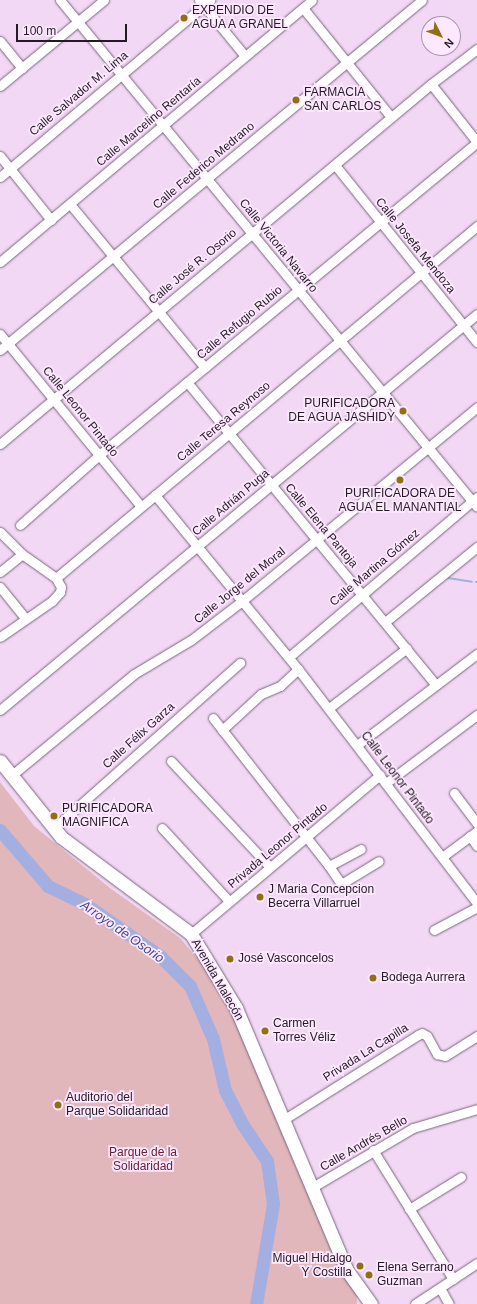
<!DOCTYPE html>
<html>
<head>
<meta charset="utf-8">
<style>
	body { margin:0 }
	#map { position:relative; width:477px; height:1304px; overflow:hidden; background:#f2d8f5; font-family:Helvetica,sans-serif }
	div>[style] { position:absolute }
	.green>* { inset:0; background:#e1b7bb }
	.stream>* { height:2px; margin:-1px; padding:0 1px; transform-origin:1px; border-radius:1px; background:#a3afe0 }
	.river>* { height:13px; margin:-6.5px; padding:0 6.5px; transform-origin:6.5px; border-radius:6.5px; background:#a3afe0 }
	.roads { filter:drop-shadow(0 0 1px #7b657e) drop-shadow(0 0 1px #7b657e) }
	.street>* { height:9px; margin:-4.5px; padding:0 4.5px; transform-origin:4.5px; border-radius:4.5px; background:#fff }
	.secondary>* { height:13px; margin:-6.5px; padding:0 6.5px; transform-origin:6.5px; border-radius:6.5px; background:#fff }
	.dots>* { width:11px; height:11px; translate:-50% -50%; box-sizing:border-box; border:2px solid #fde8ff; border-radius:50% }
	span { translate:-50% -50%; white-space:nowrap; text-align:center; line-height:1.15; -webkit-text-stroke:3.5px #fde8ff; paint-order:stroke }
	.poi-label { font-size:12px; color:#231a24 }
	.left { translate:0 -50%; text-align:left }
	.right { translate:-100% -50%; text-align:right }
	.street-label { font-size:12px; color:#231a24 }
	.park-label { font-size:12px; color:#6a2231 }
	.water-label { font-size:13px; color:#3f4987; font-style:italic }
	.north { position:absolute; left:421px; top:16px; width:40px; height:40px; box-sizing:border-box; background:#fde8ff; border:1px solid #a696a7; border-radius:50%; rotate:132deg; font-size:11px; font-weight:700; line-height:16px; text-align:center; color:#231a24 }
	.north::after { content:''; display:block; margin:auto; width:14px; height:18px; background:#926e15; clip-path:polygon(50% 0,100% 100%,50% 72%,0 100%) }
	.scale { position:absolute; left:16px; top:24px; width:111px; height:18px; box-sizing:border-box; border:2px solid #231a24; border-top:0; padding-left:5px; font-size:12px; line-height:14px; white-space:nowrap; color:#231a24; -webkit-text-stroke:3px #fde8ff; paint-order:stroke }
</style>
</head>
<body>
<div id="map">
	<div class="green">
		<div style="clip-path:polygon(0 782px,34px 826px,110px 888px,180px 938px,228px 995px,356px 1286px,357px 1304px,0 1304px)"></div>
	</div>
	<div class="stream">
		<div style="left:448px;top:578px;width:24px;rotate:9deg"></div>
		<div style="left:476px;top:582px;width:1px"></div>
	</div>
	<div class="river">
		<div style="left:0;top:830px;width:74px;rotate:49.4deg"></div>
		<div style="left:48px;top:886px;width:41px;rotate:25.9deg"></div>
		<div style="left:85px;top:904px;width:91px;rotate:34.7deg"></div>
		<div style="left:160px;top:956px;width:42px;rotate:45deg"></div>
		<div style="left:190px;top:986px;width:58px;rotate:66.5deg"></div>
		<div style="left:213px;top:1039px;width:52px;rotate:76.8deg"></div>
		<div style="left:225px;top:1090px;width:39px;rotate:63deg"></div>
		<div style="left:243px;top:1125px;width:43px;rotate:56.3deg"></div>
		<div style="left:267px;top:1161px;width:43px;rotate:82.1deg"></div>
		<div style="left:273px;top:1204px;width:101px;rotate:99.6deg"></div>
	</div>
	<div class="roads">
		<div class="street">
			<div style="left:60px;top:0;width:656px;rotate:50.56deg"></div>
			<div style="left:199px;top:0;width:72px;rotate:50.6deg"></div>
			<div style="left:303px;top:8px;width:140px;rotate:51.1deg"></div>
			<div style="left:0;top:41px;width:35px;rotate:51deg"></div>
			<div style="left:431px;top:84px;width:74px;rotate:51.6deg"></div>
			<div style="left:0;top:86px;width:135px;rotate:-39.6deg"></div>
			<div style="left:0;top:156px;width:82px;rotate:51.4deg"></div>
			<div style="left:335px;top:165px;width:227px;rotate:51.3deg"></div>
			<div style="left:0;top:177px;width:275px;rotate:-40.1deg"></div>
			<div style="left:70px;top:204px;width:212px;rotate:50.5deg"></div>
			<div style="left:0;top:262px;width:407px;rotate:-40deg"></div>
			<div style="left:0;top:334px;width:222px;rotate:50.7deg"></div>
			<div style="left:0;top:350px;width:548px;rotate:-39.67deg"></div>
			<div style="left:187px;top:382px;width:392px;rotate:50.6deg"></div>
			<div style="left:0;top:444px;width:562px;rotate:-39.87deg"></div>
			<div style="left:431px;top:84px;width:58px;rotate:-37.3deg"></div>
			<div style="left:155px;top:495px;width:225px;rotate:50.6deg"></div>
			<div style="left:298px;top:669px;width:295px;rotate:52.6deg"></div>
			<div style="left:20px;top:525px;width:106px;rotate:-41.5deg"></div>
			<div style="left:99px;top:455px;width:491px;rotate:-39.6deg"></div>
			<div style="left:0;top:532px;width:31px;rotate:45deg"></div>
			<div style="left:22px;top:554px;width:42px;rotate:35.2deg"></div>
			<div style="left:56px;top:578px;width:10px;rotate:61deg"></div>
			<div style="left:61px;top:587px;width:5px;rotate:101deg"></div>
			<div style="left:60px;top:592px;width:12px;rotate:132deg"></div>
			<div style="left:52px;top:601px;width:63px;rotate:145.3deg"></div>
			<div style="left:0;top:572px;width:28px;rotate:-39deg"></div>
			<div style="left:56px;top:578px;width:549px;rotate:-39.9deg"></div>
			<div style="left:0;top:587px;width:40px;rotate:51deg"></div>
			<div style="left:385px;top:622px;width:119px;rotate:-39.2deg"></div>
			<div style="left:289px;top:657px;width:247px;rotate:-40.4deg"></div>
			<div style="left:329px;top:708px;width:98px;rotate:-37.6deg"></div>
			<div style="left:0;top:710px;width:620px;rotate:-39.7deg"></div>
			<div style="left:213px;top:718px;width:188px;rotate:51.9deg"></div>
			<div style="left:329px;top:866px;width:36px;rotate:-28deg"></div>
			<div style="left:222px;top:730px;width:53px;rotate:-42.7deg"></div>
			<div style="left:261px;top:694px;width:21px;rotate:-23deg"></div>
			<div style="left:280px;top:686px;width:25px;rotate:-43deg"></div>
			<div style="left:357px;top:745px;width:151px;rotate:-37.2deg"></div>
			<div style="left:171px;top:761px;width:145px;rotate:47deg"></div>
			<div style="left:12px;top:775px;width:158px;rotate:-39.6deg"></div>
			<div style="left:134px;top:674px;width:66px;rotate:-30.8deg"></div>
			<div style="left:191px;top:640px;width:64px;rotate:-37.4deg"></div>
			<div style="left:242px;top:601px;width:305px;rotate:-39.5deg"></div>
			<div style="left:386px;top:783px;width:114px;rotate:-36.8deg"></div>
			<div style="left:454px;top:793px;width:39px;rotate:53deg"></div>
			<div style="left:54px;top:828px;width:249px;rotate:-41.6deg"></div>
			<div style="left:162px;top:828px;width:99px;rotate:47.5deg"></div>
			<div style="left:470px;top:836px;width:12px;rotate:55deg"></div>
			<div style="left:442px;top:857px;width:44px;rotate:-36.6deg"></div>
			<div style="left:329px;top:866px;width:22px;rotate:56deg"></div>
			<div style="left:341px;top:884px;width:44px;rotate:-31.2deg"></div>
			<div style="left:434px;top:930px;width:49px;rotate:-28.1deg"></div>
			<div style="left:191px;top:934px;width:247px;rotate:-40.1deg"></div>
			<div style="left:283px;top:1120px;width:160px;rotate:-32.2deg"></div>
			<div style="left:418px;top:1035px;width:4px;rotate:-27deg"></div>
			<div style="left:422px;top:1033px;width:6px;rotate:31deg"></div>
			<div style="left:427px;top:1036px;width:21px;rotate:61deg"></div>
			<div style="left:437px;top:1054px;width:8px;rotate:14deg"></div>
			<div style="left:445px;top:1056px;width:38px;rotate:-32deg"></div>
			<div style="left:373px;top:1150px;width:152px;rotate:58.2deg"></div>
			<div style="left:311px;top:1188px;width:118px;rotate:-30.5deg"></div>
			<div style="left:413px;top:1128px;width:67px;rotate:-16.5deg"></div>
			<div style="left:409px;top:1209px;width:61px;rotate:-31.6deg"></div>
			<div style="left:440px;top:1288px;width:18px;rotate:61deg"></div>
			<div style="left:415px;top:1304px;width:74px;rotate:-33.5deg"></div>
		</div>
		<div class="secondary">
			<div style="left:0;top:761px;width:97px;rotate:51.2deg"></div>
			<div style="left:61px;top:837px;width:162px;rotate:36.7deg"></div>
			<div style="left:191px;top:934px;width:87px;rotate:58.7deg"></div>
			<div style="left:236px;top:1008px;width:283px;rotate:67.1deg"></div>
			<div style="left:346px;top:1269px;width:43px;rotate:54.5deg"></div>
		</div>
	</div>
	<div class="dots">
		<div style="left:184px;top:18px;background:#926e15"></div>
		<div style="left:296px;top:100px;background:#926e15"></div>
		<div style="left:403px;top:411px;background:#926e15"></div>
		<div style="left:400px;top:480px;background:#926e15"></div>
		<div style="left:54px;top:816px;background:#926e15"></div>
		<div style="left:260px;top:897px;background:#926e15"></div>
		<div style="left:230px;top:959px;background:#926e15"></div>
		<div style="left:373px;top:978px;background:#926e15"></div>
		<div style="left:265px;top:1031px;background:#926e15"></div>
		<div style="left:58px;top:1105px;background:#926e15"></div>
		<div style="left:360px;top:1266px;background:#926e15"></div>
		<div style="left:369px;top:1275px;background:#926e15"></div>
	</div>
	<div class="poi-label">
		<span class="left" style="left:192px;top:18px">EXPENDIO DE<br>AGUA A GRANEL</span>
		<span class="left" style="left:304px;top:100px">FARMACIA<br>SAN CARLOS</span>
		<span class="right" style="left:395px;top:411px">PURIFICADORA<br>DE AGUA JASHIDY</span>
		<span style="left:400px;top:501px">PURIFICADORA DE<br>AGUA EL MANANTIAL</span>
		<span class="left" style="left:62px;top:816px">PURIFICADORA<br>MAGNIFICA</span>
		<span class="left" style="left:268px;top:897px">J Maria Concepcion<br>Becerra Villarruel</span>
		<span class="left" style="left:238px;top:959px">José Vasconcelos</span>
		<span class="left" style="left:381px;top:978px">Bodega Aurrera</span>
		<span class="left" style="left:273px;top:1031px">Carmen<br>Torres Véliz</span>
		<span class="left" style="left:66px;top:1105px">Auditorio del<br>Parque Solidaridad</span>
		<span class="right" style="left:352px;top:1266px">Miguel Hidalgo<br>Y Costilla</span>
		<span class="left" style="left:377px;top:1275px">Elena Serrano<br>Guzman</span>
	</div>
	<div class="street-label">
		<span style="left:79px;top:94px;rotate:-40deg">Calle Salvador M. Lima</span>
		<span style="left:149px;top:122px;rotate:-40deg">Calle Marcelino Rentaría</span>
		<span style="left:204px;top:166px;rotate:-40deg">Calle Federico Medrano</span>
		<span style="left:278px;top:246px;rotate:51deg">Calle Victoria Navarro</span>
		<span style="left:415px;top:246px;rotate:51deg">Calle Josefa Mendoza</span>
		<span style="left:193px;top:267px;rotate:-40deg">Calle José R. Osorio</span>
		<span style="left:240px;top:323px;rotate:-40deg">Calle Refugio Rubio</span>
		<span style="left:80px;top:412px;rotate:51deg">Calle Leonor Pintado</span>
		<span style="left:224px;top:422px;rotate:-40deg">Calle Teresa Reynoso</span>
		<span style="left:231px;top:503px;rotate:-40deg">Calle Adrián Puga</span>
		<span style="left:321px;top:526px;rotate:50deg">Calle Elena Pantoja</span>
		<span style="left:375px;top:568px;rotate:-40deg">Calle Martina Gómez</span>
		<span style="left:240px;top:586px;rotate:-39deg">Calle Jorge del Moral</span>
		<span style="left:139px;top:736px;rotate:-42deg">Calle Félix Garza</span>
		<span style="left:397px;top:778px;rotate:53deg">Calle Leonor Pintado</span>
		<span style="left:278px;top:846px;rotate:-40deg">Privada Leonor Pintado</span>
		<span style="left:217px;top:980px;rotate:60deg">Avenida Malecón</span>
		<span style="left:366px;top:1053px;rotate:-32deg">Privada La Capilla</span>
		<span style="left:364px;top:1144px;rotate:-30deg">Calle Andrés Bello</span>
	</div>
	<div class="park-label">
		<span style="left:143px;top:1160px">Parque de la<br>Solidaridad</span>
	</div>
	<div class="water-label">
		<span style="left:122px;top:932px;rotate:35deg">Arroyo de Osorio</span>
	</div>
	<div class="north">N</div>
	<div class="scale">100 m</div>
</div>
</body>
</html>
